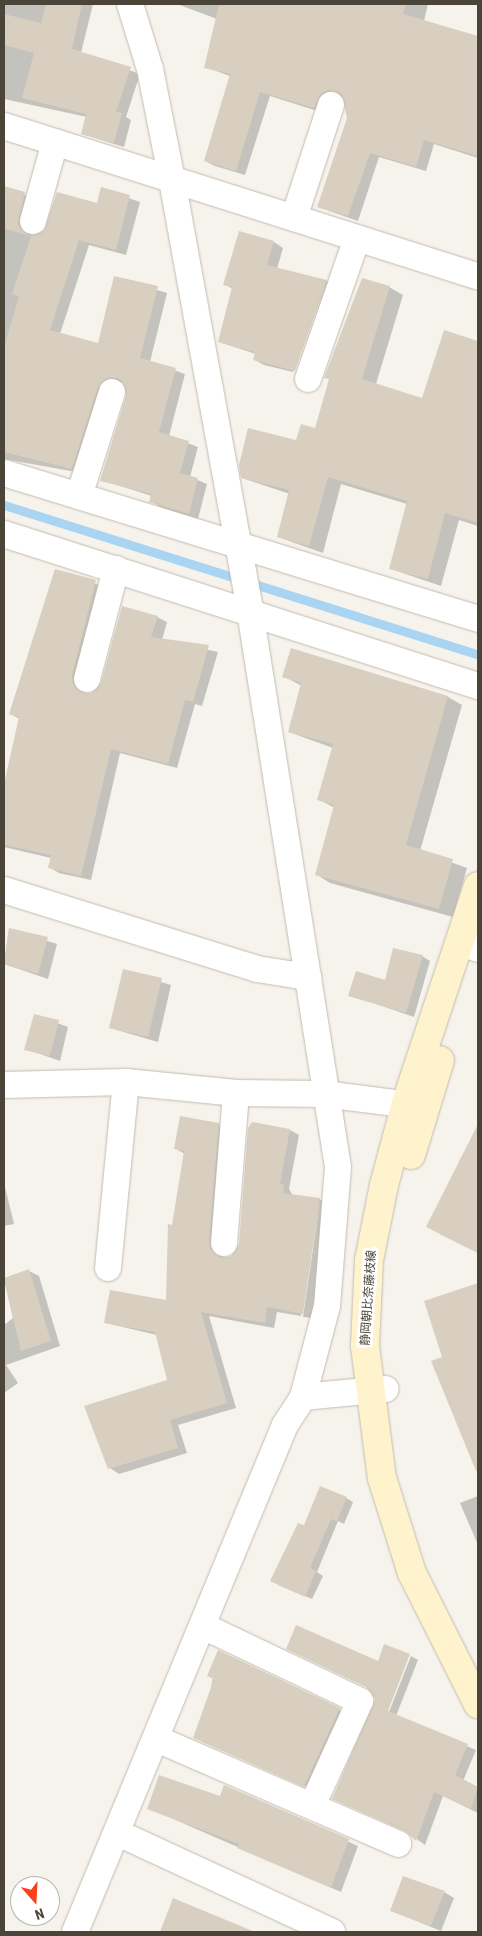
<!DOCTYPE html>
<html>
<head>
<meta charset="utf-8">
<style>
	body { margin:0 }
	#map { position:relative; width:482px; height:1936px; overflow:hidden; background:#f6f3ec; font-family:"Roboto Condensed","Noto Sans JP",sans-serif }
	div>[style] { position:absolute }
	.shadow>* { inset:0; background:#0003 }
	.stream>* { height:9px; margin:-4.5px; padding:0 4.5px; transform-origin:4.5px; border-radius:4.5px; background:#a9d4f2 }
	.building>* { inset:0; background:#d8cfc1 }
	.roads { filter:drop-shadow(0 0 1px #c2bbae) drop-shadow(0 0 1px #c2bbae) }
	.street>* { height:26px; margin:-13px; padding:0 13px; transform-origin:13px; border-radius:13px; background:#fff }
	.secondary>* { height:28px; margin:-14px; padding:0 14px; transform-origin:14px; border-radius:14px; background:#fff3cd }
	span { translate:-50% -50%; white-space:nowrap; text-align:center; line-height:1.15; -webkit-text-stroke:5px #fff; paint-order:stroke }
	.street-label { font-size:12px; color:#4b4439 }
	.frame { position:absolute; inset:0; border:5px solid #4b4439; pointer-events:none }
	.north { position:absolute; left:10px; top:1876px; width:50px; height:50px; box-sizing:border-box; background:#fff; border:1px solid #b7b4b0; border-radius:50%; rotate:161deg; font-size:14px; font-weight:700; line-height:20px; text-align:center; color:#4b4439 }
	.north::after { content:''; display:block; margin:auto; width:18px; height:22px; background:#fc3f1d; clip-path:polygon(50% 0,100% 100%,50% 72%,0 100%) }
</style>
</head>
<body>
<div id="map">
	<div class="shadow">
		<div style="clip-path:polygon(4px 4px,93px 4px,81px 53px,140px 74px,126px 117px,131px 120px,124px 147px,82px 134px,87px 117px,4px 99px)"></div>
		<div style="clip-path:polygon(177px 4px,428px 4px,424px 21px,478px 44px,478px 158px,434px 144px,426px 171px,379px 157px,358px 221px,318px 207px,348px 118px,347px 101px,339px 95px,324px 113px,270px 96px,245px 175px,215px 166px,205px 161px,230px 76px,205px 67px,217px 19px)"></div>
		<div style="clip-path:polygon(4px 187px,35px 199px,28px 231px,33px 236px,98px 204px,102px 189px,140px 202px,126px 255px,89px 245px,60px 334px,99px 344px,115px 277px,167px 293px,150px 362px,185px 374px,169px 436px,198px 447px,190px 477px,207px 484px,198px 519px,160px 507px,151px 501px,152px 496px,101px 480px,128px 396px,125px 383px,118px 382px,82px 473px,4px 459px)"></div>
		<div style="clip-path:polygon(274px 242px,283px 248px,277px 269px,326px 281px,336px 286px,305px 375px,296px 373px,327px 282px,293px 372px,264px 365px,255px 360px,256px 354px,219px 342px,233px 289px,224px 284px)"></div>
		<div style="clip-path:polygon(389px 287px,403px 295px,376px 384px,423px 400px,444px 332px,478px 342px,478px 526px,459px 520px,441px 586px,391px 569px,407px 504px,341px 484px,323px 553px,278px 537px,290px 494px,242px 478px,316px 429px,330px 380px,326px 377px)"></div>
		<div style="clip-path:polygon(55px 570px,105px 587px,82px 690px,87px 695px,92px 695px,157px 617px,167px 622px,162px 640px,218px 652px,202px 706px,195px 704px,177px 768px,120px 753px,91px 880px,59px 873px,49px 867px,51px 858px,4px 847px,4px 789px,20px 719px,10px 714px)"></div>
		<div style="clip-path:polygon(283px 676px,448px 697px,462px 705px,420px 851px,467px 868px,453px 917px,330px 883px,316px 874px,335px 808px,318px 799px,333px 748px,289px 732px,302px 686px)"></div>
		<div style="clip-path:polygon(9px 929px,57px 944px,48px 979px,4px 964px)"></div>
		<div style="clip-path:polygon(422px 956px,430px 961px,414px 1017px,350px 995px,386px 982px)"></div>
		<div style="clip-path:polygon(124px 971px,171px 985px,158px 1042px,110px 1028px)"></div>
		<div style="clip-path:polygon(35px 1015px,68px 1027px,60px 1061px,26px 1049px)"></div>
		<div style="clip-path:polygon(218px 1124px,228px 1129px,218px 1248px,223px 1257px,231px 1258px,240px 1245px,290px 1130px,299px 1135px,289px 1189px,293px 1196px,319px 1199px,328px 1204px,312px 1318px,303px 1317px,320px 1201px,301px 1316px,277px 1312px,274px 1328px,209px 1316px,236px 1408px,178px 1425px,187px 1453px,119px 1474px,110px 1468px,169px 1381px,157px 1335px,106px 1323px,167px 1302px,173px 1226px,185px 1154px,176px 1149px)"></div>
		<div style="clip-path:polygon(474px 1135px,478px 1137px,478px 1253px,440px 1234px)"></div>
		<div style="clip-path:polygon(4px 1183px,14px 1224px,4px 1226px)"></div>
		<div style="clip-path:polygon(29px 1271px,39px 1276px,60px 1346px,6px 1365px,18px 1383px,4px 1393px,4px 1325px,13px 1318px,4px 1279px)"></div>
		<div style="clip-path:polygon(478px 1285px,478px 1419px,464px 1404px,443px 1358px,426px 1302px)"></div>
		<div style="clip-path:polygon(478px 1496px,478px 1545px,460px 1503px)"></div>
		<div style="clip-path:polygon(346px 1498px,353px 1502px,344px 1524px,338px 1521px,317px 1572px,323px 1576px,312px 1599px,278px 1585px)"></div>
		<div style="clip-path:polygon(218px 1651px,346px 1713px,311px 1789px,201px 1741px)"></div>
		<div style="clip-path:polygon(411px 1656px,418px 1660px,396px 1716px,476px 1750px,463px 1781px,478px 1788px,478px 1813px,443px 1796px,425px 1845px,407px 1832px,342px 1803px,376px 1699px,378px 1662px,387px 1717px)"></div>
		<div style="clip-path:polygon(225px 1786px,358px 1846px,341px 1892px,148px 1808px,221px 1797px)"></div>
		<div style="clip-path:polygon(444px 1892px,454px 1898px,441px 1931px,392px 1911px)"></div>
		<div style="clip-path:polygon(174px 1900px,252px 1932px,162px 1932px)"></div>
	</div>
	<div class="stream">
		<div style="left:4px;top:505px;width:497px;rotate:17.5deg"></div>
	</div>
	<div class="building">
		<div style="clip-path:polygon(46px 4px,82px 4px,72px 49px,131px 67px,116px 112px,122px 113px,114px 143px,81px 134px,86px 114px,22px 98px,34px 53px,4px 45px,4px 14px,41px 23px)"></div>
		<div style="clip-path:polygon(219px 4px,406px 4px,403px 14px,478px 36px,478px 156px,424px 140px,416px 167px,370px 153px,348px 216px,317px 207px,347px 118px,342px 95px,328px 90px,321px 94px,314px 108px,260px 92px,236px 171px,204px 161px,230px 74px,204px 68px)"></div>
		<div style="clip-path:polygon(4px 186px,25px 192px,18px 224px,29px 236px,44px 231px,57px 192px,97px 203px,101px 187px,130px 195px,116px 250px,79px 240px,50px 330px,98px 343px,114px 276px,158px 286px,140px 358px,176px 368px,159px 432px,189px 441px,180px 473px,198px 478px,189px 514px,149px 502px,151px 494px,100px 481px,126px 396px,123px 382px,117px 378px,108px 378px,98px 387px,72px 469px,4px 452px,4px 347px,19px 296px,12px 294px,31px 237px,4px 228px)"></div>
		<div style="clip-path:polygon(239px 231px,274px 241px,267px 265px,327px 280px,295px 371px,253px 360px,255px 352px,218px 342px,232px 287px,223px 285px)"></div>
		<div style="clip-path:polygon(362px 278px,390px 286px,362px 379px,422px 398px,444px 330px,478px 341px,478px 523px,445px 513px,428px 579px,389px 569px,407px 501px,328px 477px,309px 546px,277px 537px,289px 490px,241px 478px,239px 465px,248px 428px,296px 440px,301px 424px,315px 428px,329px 379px,324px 378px)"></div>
		<div style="clip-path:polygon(55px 569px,96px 580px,72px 676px,73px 683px,83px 693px,91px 693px,101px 683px,122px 606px,158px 616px,151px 637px,209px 645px,193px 702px,185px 700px,168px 764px,111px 749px,81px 876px,48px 868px,51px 855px,4px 845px,4px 784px,19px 717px,9px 714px)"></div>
		<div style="clip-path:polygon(291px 648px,448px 696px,406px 845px,453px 859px,439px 909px,315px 875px,334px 805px,317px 800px,333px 744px,288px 732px,301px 683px,282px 677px)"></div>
		<div style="clip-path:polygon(9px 928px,48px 937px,38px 974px,4px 964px)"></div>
		<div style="clip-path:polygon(393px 948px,423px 955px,406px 1013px,348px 996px,356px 971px,385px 980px)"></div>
		<div style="clip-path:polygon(123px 969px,162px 978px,148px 1037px,109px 1028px)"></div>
		<div style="clip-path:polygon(34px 1014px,59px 1020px,50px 1056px,24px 1050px)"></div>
		<div style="clip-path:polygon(180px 1116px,219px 1123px,209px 1242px,211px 1250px,222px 1258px,231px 1256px,239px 1244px,248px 1128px,252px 1122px,290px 1129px,280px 1184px,284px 1185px,283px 1193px,320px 1198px,303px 1314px,267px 1307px,265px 1323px,201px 1312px,227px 1403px,170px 1420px,178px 1448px,108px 1469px,84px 1406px,167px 1380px,155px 1332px,104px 1323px,110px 1290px,166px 1300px,168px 1224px,172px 1225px,184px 1151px,174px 1149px)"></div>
		<div style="clip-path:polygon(478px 1124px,478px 1253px,426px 1227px)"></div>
		<div style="clip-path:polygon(29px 1269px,51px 1341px,21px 1351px,4px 1278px)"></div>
		<div style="clip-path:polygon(478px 1283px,478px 1471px,476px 1471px,431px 1361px,442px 1357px,424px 1301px)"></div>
		<div style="clip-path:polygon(320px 1486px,347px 1497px,337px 1521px,331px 1519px,310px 1568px,316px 1571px,305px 1597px,270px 1581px,298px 1523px,304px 1525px)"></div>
		<div style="clip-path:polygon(296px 1625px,378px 1661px,384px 1644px,410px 1654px,388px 1711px,468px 1744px,455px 1775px,478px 1787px,471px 1809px,434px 1792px,416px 1841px,404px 1830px,332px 1799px,375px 1699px,366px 1687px,286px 1649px)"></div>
		<div style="clip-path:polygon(218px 1650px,340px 1708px,304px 1787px,193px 1738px,214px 1679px,207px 1676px)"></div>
		<div style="clip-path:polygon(159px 1775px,220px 1796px,224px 1785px,349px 1839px,331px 1888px,237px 1848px,239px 1844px,147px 1809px)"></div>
		<div style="clip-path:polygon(403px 1876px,445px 1891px,431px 1926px,390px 1911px)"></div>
		<div style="clip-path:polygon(173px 1898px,255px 1932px,160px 1932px)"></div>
	</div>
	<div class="roads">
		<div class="street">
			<div style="left:130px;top:4px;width:68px;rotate:72.9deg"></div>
			<div style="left:150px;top:69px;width:113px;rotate:78.8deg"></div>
			<div style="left:172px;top:180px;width:438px;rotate:79.7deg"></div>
			<div style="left:250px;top:611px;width:563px;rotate:81.01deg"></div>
			<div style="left:338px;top:1167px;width:139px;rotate:94.5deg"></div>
			<div style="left:327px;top:1306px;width:94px;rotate:104.8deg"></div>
			<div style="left:4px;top:126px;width:497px;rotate:17.6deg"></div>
			<div style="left:294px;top:218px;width:119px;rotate:-71.9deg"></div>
			<div style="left:33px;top:221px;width:82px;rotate:-74.4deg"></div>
			<div style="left:308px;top:379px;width:149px;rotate:-70.8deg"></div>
			<div style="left:4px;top:473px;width:496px;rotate:17.1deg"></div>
			<div style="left:79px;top:496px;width:109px;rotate:-72.4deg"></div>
			<div style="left:4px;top:534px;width:498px;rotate:17.8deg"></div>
			<div style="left:87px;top:679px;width:114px;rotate:-75.2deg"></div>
			<div style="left:4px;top:890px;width:265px;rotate:17.3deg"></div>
			<div style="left:257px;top:969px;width:52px;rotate:8.9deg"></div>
			<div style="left:475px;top:948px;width:3px;rotate:18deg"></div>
			<div style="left:4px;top:1085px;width:122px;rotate:-1.4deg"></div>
			<div style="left:126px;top:1082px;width:111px;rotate:5.7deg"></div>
			<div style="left:236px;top:1093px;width:88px;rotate:0.7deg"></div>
			<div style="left:324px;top:1094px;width:102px;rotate:7.3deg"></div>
			<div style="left:224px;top:1243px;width:150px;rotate:-85.4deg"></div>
			<div style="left:108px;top:1268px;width:187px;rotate:-84.5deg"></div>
			<div style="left:203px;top:1626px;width:174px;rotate:25.5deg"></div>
			<div style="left:360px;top:1701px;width:115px;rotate:114.6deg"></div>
			<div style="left:157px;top:1739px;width:263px;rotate:23.5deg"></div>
			<div style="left:118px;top:1833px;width:236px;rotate:24.8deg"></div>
			<div style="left:75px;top:1932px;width:549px;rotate:-67.5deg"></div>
			<div style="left:285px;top:1425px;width:33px;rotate:-57deg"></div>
			<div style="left:303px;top:1397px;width:83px;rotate:-5.5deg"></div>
		</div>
		<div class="secondary">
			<div style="left:478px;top:886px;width:229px;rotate:108.4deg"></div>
			<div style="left:406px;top:1103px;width:85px;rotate:105deg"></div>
			<div style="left:384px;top:1185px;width:76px;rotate:101.3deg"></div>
			<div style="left:369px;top:1260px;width:86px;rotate:92.7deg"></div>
			<div style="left:365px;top:1346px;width:133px;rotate:82.7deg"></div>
			<div style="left:382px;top:1478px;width:100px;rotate:72.5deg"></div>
			<div style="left:412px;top:1573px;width:147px;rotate:63.3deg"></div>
			<div style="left:411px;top:1155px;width:99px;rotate:-73deg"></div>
		</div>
	</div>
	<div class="street-label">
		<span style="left:369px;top:1298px;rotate:-86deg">静岡朝比奈藤枝線</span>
	</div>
	<div class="frame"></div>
	<div class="north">N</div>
</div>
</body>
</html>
